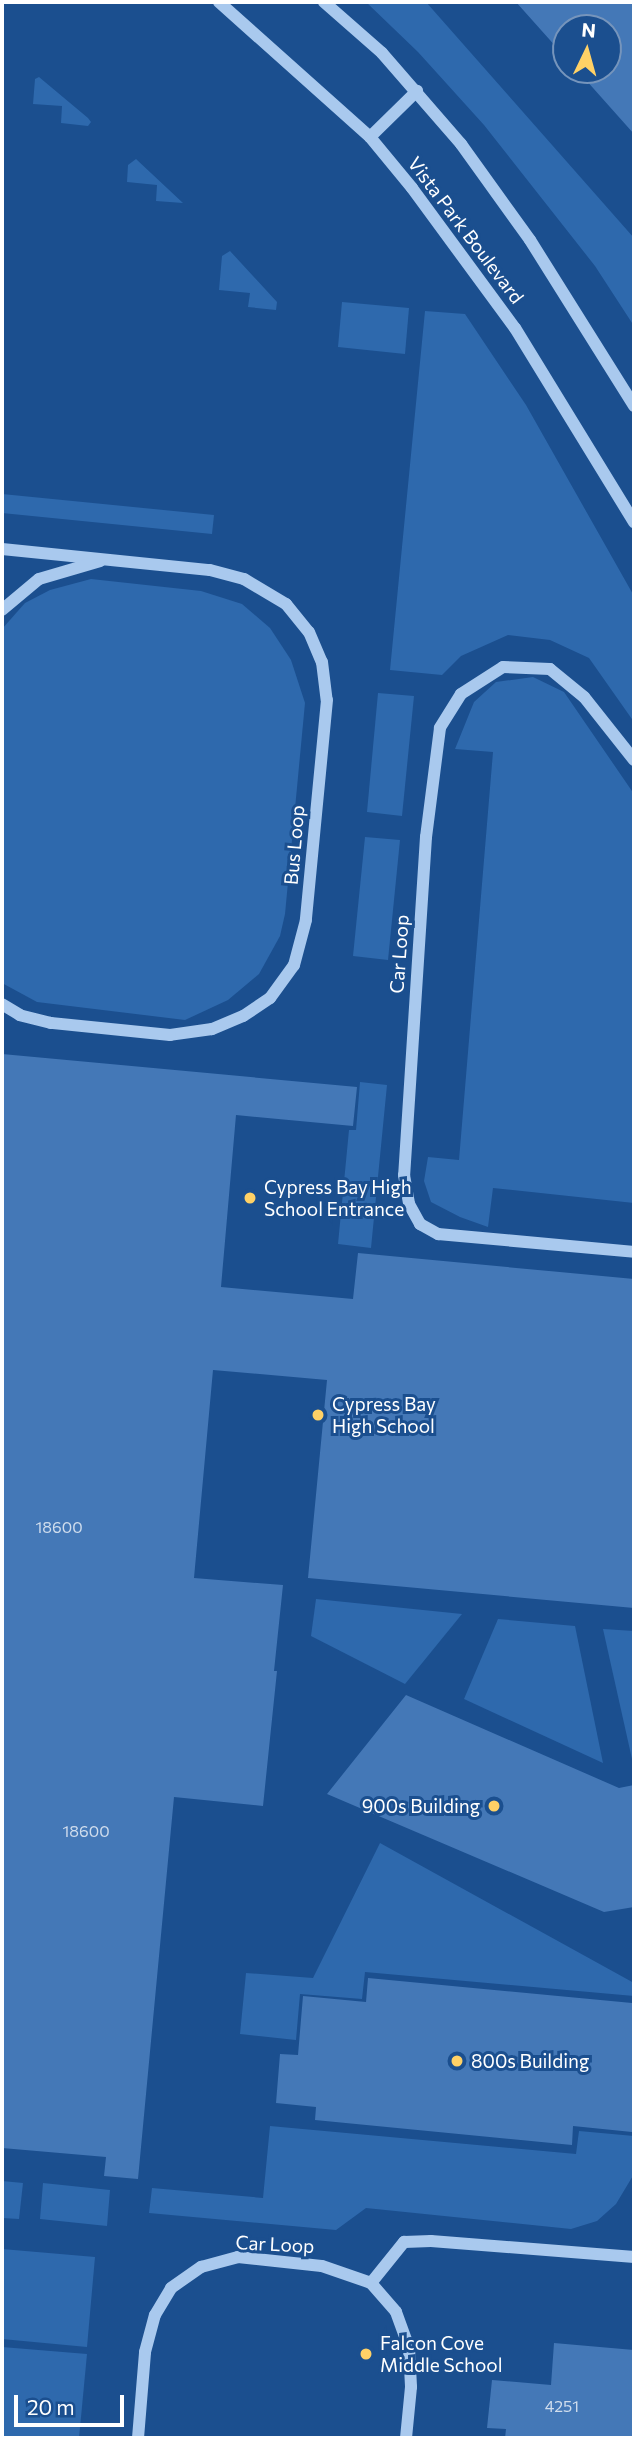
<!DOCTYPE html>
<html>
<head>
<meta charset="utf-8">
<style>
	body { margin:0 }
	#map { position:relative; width:636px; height:2440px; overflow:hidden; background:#1b4f8f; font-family:Commissioner,sans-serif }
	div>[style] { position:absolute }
	.green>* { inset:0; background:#2e69ad }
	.building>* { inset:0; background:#4478b7 }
	.minor>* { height:12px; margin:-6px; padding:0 6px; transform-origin:6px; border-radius:6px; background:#a9c9ee }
	.dots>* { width:19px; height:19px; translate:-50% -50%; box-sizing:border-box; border:4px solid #1b4f8f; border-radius:50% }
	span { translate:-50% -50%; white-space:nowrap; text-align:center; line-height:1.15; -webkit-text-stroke:6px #1b4f8f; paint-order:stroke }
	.number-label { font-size:16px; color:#d0dded }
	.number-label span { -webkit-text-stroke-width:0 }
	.street-label { font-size:19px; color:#fff }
	.poi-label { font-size:19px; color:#fff }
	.left { translate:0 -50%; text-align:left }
	.right { translate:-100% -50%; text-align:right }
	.frame { position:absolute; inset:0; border:4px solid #fff; pointer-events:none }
	.north { position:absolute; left:552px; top:14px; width:70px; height:70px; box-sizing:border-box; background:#1b4f8f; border:2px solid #7695bc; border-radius:50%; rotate:5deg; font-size:19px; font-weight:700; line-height:28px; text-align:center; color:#fff }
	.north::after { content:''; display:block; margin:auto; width:24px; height:32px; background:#ffd166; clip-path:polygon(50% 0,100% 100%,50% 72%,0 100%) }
	.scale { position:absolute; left:14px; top:2395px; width:110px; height:32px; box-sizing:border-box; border:4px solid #fff; border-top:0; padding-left:9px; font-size:21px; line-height:24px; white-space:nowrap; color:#fff; -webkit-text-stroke:5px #1b4f8f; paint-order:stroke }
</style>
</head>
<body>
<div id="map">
	<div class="green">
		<div style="clip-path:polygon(366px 2px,426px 2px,634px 238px,634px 326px,595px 266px,484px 125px,418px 52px)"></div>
		<div style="clip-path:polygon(39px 77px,88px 118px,91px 122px,88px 126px,61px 123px,62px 106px,33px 104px,35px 79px)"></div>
		<div style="clip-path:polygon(136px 159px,183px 203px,156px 201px,157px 185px,127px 182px,128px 165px)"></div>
		<div style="clip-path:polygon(230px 251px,277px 302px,276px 310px,248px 307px,250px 293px,219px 290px,222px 256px)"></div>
		<div style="clip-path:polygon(342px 302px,409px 308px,405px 354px,338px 347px)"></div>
		<div style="clip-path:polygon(425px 311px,465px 314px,526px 405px,634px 596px,634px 722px,589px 658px,550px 640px,508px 635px,461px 656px,442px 675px,390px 670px)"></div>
		<div style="clip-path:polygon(2px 494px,214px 515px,212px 534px,2px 513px)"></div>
		<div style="clip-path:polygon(91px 579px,201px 591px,242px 604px,270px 628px,291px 660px,305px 703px,285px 914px,280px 936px,259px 974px,228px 1000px,185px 1020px,37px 1002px,2px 983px,2px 629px,25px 603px,50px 590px)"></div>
		<div style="clip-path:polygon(533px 677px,564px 692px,634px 794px,634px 1203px,493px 1188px,488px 1227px,460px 1217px,431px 1202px,424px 1181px,428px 1157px,459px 1160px,493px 752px,455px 749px,474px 702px,496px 682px)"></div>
		<div style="clip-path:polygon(378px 693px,414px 696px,402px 816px,367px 812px)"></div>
		<div style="clip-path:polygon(365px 837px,400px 840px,388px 960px,353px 956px)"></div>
		<div style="clip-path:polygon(360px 1082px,387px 1085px,371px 1248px,338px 1244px,349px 1130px,356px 1130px)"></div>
		<div style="clip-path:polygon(316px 1599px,462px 1614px,405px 1684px,311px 1636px)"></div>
		<div style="clip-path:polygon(498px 1619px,575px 1626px,603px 1763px,464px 1699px)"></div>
		<div style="clip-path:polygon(603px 1629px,634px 1631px,634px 1768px)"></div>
		<div style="clip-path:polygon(380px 1843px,634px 1983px,634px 1996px,365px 1972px,362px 1999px,300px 1994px,296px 2040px,240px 2034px,246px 1973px,313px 1978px)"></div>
		<div style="clip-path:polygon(270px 2126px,576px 2154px,579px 2131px,634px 2136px,634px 2174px,616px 2204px,597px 2221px,571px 2229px,366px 2208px,336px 2230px,149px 2213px,152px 2188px,263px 2198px)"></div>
		<div style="clip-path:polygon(2px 2181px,23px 2183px,19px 2219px,2px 2218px)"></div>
		<div style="clip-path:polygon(43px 2183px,110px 2190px,107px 2226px,40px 2219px)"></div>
		<div style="clip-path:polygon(2px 2249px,95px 2257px,87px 2347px,2px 2339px)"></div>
		<div style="clip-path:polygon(2px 2347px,87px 2354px,79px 2438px,2px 2436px)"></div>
	</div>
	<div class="building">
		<div style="clip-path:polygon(516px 2px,634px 2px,634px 134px,577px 70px,608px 70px,608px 28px,566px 28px,566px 58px)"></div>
		<div style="clip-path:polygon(2px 1054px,357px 1087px,353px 1126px,236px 1115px,221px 1287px,353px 1299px,358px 1253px,634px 1279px,634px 1608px,308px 1578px,327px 1380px,213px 1370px,194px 1578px,283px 1585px,274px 1671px,277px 1671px,263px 1806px,174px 1797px,138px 2179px,104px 2176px,106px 2157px,2px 2148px)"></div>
		<div style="clip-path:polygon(406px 1695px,619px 1788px,634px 1785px,634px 1907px,604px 1912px,327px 1794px)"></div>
		<div style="clip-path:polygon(368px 1978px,632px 2003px,634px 2105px,632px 2132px,573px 2126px,572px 2145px,315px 2120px,316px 2107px,276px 2103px,280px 2054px,298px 2055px,303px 1996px,366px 2002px)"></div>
		<div style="clip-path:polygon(554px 2343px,634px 2350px,634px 2438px,505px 2438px,506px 2429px,487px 2428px,492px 2380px,551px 2385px)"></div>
	</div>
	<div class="minor">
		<div style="left:219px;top:2px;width:203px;rotate:41.8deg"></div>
		<div style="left:370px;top:137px;width:66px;rotate:50.5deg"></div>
		<div style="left:412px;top:188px;width:174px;rotate:53.7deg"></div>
		<div style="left:515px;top:328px;width:228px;rotate:58.5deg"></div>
		<div style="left:324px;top:2px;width:77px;rotate:41.3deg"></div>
		<div style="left:382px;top:53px;width:121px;rotate:49deg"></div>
		<div style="left:461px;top:144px;width:118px;rotate:54.3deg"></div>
		<div style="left:530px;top:240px;width:196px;rotate:57.9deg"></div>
		<div style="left:370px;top:137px;width:66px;rotate:-44.4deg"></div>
		<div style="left:2px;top:549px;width:209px;rotate:5.8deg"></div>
		<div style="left:210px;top:570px;width:35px;rotate:15deg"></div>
		<div style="left:244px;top:579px;width:49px;rotate:30.8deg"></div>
		<div style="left:286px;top:604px;width:36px;rotate:51deg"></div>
		<div style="left:309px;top:632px;width:33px;rotate:67deg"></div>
		<div style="left:322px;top:662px;width:38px;rotate:83deg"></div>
		<div style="left:327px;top:700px;width:221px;rotate:95.5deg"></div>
		<div style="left:306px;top:920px;width:47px;rotate:104.9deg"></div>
		<div style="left:294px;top:965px;width:41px;rotate:126deg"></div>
		<div style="left:270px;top:998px;width:32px;rotate:146deg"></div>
		<div style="left:243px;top:1016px;width:34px;rotate:157deg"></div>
		<div style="left:212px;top:1029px;width:42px;rotate:171.9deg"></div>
		<div style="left:170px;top:1035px;width:120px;rotate:-174.2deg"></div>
		<div style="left:51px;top:1023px;width:32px;rotate:-166deg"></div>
		<div style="left:20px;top:1015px;width:21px;rotate:-149deg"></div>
		<div style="left:2px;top:610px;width:48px;rotate:-40deg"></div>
		<div style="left:39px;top:579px;width:64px;rotate:-16.4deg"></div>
		<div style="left:634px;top:760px;width:80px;rotate:-128.4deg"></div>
		<div style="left:584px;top:697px;width:44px;rotate:-140.5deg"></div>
		<div style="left:550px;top:669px;width:47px;rotate:-177.6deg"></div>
		<div style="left:503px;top:667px;width:50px;rotate:147.3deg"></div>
		<div style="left:461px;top:694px;width:40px;rotate:122deg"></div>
		<div style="left:440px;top:728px;width:110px;rotate:97.3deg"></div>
		<div style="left:426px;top:837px;width:339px;rotate:93.7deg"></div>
		<div style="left:404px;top:1175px;width:29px;rotate:80deg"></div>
		<div style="left:409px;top:1204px;width:23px;rotate:61deg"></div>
		<div style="left:420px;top:1224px;width:21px;rotate:29deg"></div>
		<div style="left:438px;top:1234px;width:197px;rotate:5.2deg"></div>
		<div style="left:371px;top:2283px;width:53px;rotate:-51.2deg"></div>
		<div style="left:404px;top:2242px;width:27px;rotate:-2deg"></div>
		<div style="left:431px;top:2241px;width:204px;rotate:4.5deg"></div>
		<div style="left:138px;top:2438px;width:86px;rotate:-85.3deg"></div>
		<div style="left:145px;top:2352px;width:38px;rotate:-75deg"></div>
		<div style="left:155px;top:2315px;width:31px;rotate:-59deg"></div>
		<div style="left:171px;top:2288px;width:37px;rotate:-35deg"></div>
		<div style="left:201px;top:2267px;width:38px;rotate:-15deg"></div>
		<div style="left:238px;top:2257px;width:84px;rotate:6.1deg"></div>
		<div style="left:322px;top:2266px;width:52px;rotate:19.1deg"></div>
		<div style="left:371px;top:2283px;width:38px;rotate:49deg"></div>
		<div style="left:396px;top:2312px;width:38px;rotate:70deg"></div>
		<div style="left:409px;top:2348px;width:39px;rotate:87deg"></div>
		<div style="left:411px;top:2387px;width:51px;rotate:95.6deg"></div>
	</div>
	<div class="dots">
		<div style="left:250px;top:1198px;background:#ffd166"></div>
		<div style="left:318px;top:1415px;background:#ffd166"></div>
		<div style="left:494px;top:1806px;background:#ffd166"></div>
		<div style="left:457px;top:2061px;background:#ffd166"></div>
		<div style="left:366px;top:2354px;background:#ffd166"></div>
	</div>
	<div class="number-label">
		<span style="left:59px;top:1527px">18600</span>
		<span style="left:86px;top:1831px">18600</span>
		<span style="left:562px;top:2406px">4251</span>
	</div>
	<div class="street-label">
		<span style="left:466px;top:230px;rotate:53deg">Vista Park Boulevard</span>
		<span style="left:294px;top:845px;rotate:-85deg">Bus Loop</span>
		<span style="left:399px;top:954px;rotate:-86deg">Car Loop</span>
		<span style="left:275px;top:2244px;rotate:3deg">Car Loop</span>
	</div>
	<div class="poi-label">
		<span class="left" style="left:264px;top:1198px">Cypress Bay High<br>School Entrance</span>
		<span class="left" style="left:332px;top:1415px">Cypress Bay<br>High School</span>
		<span class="right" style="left:480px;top:1806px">900s Building</span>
		<span class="left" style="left:471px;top:2061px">800s Building</span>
		<span class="left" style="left:380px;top:2354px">Falcon Cove<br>Middle School</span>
	</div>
	<div class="frame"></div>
	<div class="north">N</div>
	<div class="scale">20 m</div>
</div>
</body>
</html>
